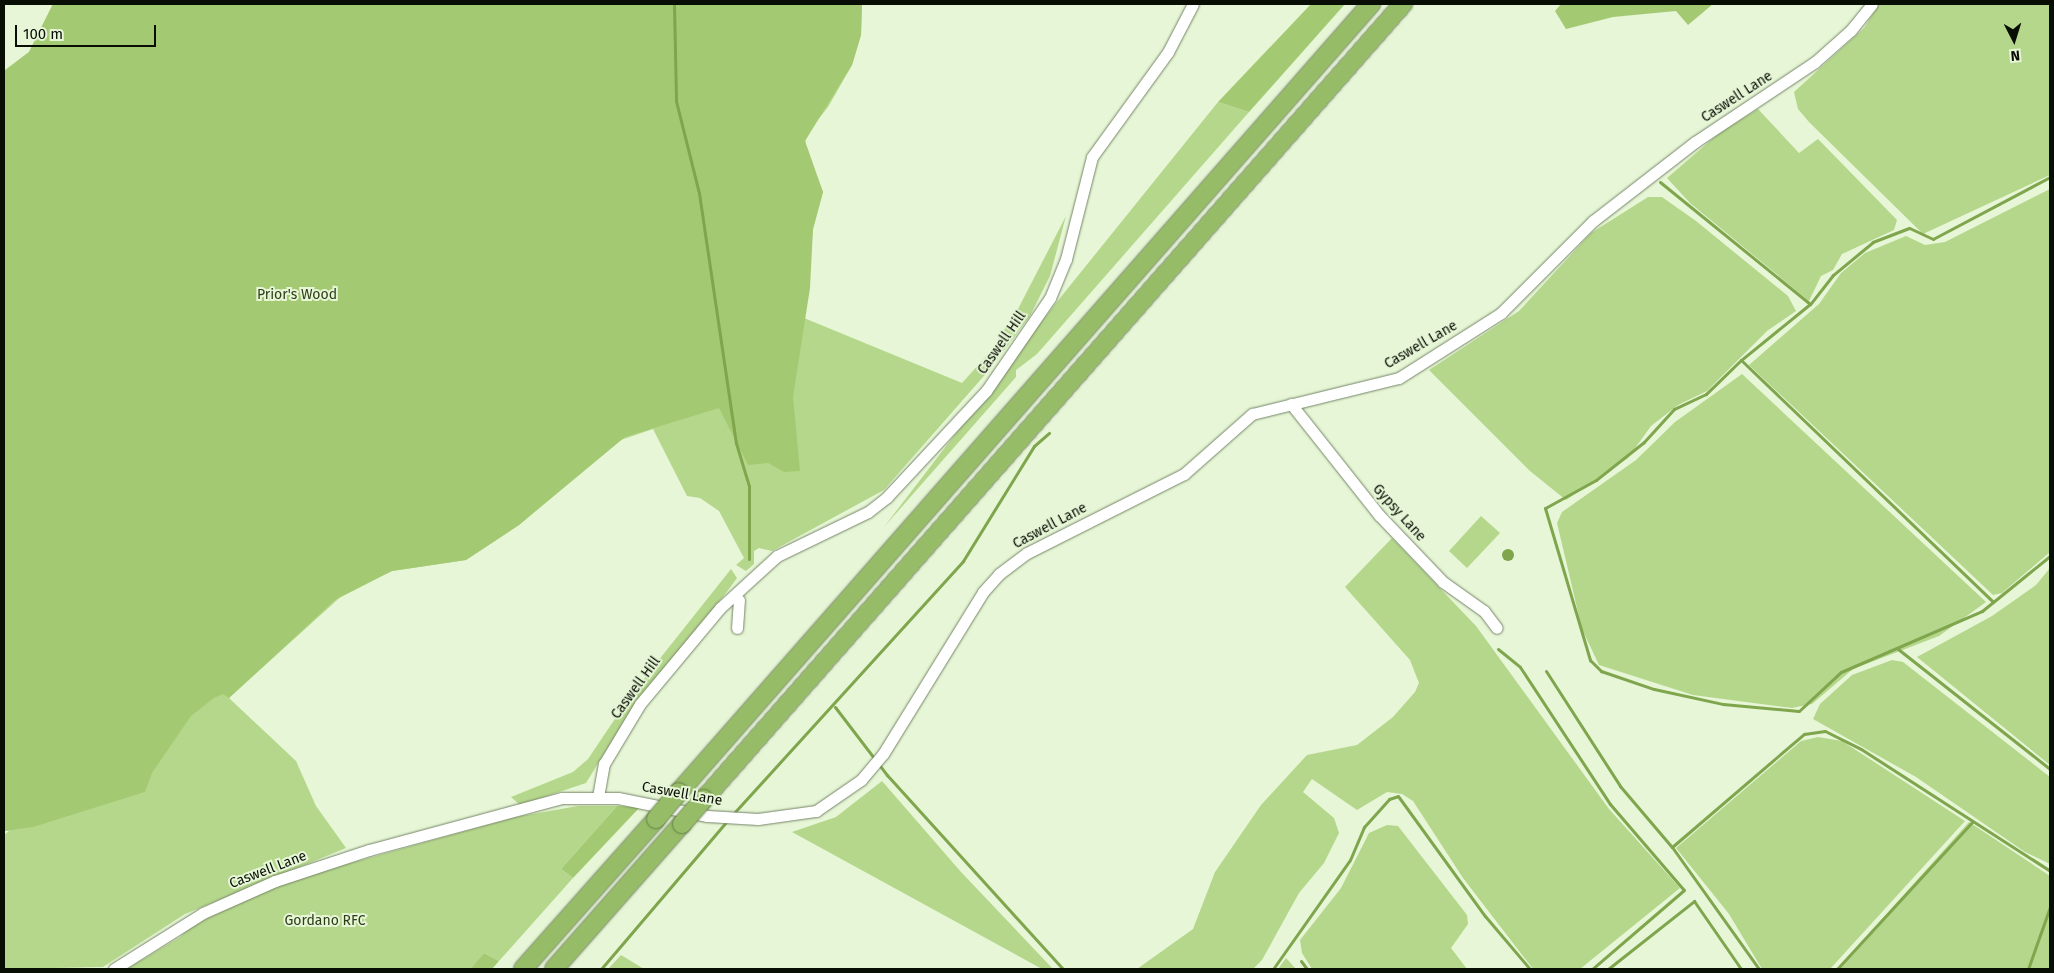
<!DOCTYPE html>
<html>
<head>
<meta charset="utf-8">
<style>
	body { margin:0 }
	#map { position:relative; width:2054px; height:973px; overflow:hidden; background:#e6f6d6; font-family:"Fira Sans",sans-serif }
	div>[style] { position:absolute }
	.green>* { inset:0; background:#b5d78c }
	.forest>* { inset:0; background:#a3ca72 }
	.water>* { inset:0; background:#7fa54d }
	.round { border-radius:50% }
	.stream>* { height:3px; margin:-1.5px; padding:0 1.5px; transform-origin:1.5px; border-radius:1.5px; background:#7fa54d }
	.roads { filter:drop-shadow(0 0 1px #768467) drop-shadow(0 0 1px #768467) }
	.minor>* { height:11px; margin:-5.5px; padding:0 5.5px; transform-origin:5.5px; border-radius:5.5px; background:#fff }
	.highway>* { height:18px; margin:-9px; padding:0 9px; transform-origin:9px; border-radius:9px; background:#96bc67 }
	.bridges { filter:drop-shadow(0 0 1px #657f45) drop-shadow(0 0 1px #657f45) }
	.highway-bridge>* { height:18px; margin:-9px; padding:0 9px; transform-origin:9px; border-radius:9px; background:#96bc67 }
	span { translate:-50% -50%; white-space:nowrap; text-align:center; line-height:1.15; -webkit-text-stroke:4px #e6f6d6; paint-order:stroke }
	.street-label { font-size:14px; color:#090e05 }
	.park-label { font-size:14px; color:#2d3d18 }
	.frame { position:absolute; inset:0; border:5px solid #090e05; pointer-events:none }
	.north { position:absolute; left:1989px; top:15px; width:50px; height:50px; -webkit-text-stroke:4px #e6f6d6; paint-order:stroke; rotate:175deg; font-size:14px; font-weight:700; line-height:20px; text-align:center; color:#090e05 }
	.north::after { content:''; display:block; margin:auto; width:18px; height:22px; background:#090e05; clip-path:polygon(50% 0,100% 100%,50% 72%,0 100%) }
	.scale { position:absolute; left:15px; top:25px; width:141px; height:22px; box-sizing:border-box; border:2px solid #090e05; border-top:0; padding-left:6px; font-size:15px; line-height:18px; white-space:nowrap; color:#090e05; -webkit-text-stroke:4px #e6f6d6; paint-order:stroke }
</style>
</head>
<body>
<div id="map">
	<div class="green">
		<div style="clip-path:polygon(53px 4px,862px 4px,861px 35px,852px 65px,828px 107px,806px 135px,805px 147px,823px 192px,813px 229px,804px 318px,962px 383px,989px 353px,1018px 309px,1066px 216px,1050px 276px,1030px 316px,990px 369px,884px 490px,772px 551px,759px 548px,754px 551px,754px 564px,746px 571px,736px 565px,744px 558px,719px 511px,700px 498px,687px 496px,653px 429px,618px 441px,519px 525px,466px 560px,392px 571px,346px 592px,229px 698px,296px 761px,316px 806px,346px 848px,185px 914px,103px 967px,4px 969px,4px 835px,9px 831px,4px 831px,4px 71px,29px 52px)"></div>
		<div style="clip-path:polygon(1879px 4px,2050px 4px,2050px 175px,1923px 234px,1809px 122px,1798px 109px,1794px 92px,1864px 28px)"></div>
		<div style="clip-path:polygon(1218px 102px,1249px 112px,1037px 354px,1016px 370px,1016px 377px,884px 527px,1056px 303px)"></div>
		<div style="clip-path:polygon(1758px 109px,1799px 153px,1818px 139px,1897px 220px,1894px 230px,1842px 254px,1833px 270px,1821px 276px,1809px 301px,1690px 203px,1667px 178px,1718px 134px)"></div>
		<div style="clip-path:polygon(2050px 189px,2050px 552px,2002px 593px,1993px 595px,1749px 365px,1819px 304px,1841px 273px,1865px 253px,1906px 236px,1925px 245px,1945px 242px)"></div>
		<div style="clip-path:polygon(1648px 197px,1662px 197px,1696px 221px,1788px 296px,1796px 311px,1767px 331px,1707px 391px,1678px 405px,1651px 426px,1628px 458px,1566px 500px,1530px 471px,1429px 370px,1519px 311px,1591px 233px)"></div>
		<div style="clip-path:polygon(1742px 374px,1986px 602px,1939px 636px,1853px 669px,1812px 704px,1792px 708px,1693px 695px,1599px 665px,1582px 629px,1557px 523px,1562px 512px,1636px 460px,1675px 422px)"></div>
		<div style="clip-path:polygon(1481px 516px,1500px 533px,1467px 568px,1449px 551px)"></div>
		<div style="clip-path:polygon(1392px 538px,1476px 626px,1609px 809px,1680px 888px,1580px 969px,1533px 969px,1463px 878px,1413px 801px,1402px 794px,1387px 792px,1357px 810px,1312px 779px,1303px 792px,1334px 818px,1339px 833px,1324px 863px,1299px 893px,1262px 960px,1253px 969px,1137px 969px,1193px 929px,1215px 872px,1261px 805px,1307px 755px,1357px 745px,1393px 717px,1415px 692px,1419px 683px,1410px 660px,1345px 587px)"></div>
		<div style="clip-path:polygon(2050px 568px,2050px 765px,1917px 657px,1992px 616px,2036px 585px)"></div>
		<div style="clip-path:polygon(731px 569px,737px 578px,729px 589px,629px 713px,586px 783px,520px 805px,511px 797px,573px 772px,588px 759px,631px 695px)"></div>
		<div style="clip-path:polygon(1892px 660px,1903px 662px,2050px 777px,2050px 864px,2025px 852px,1916px 777px,1813px 719px,1820px 704px,1852px 675px)"></div>
		<div style="clip-path:polygon(1818px 737px,1842px 741px,1965px 821px,1830px 969px,1762px 969px,1729px 914px,1676px 848px,1801px 741px)"></div>
		<div style="clip-path:polygon(882px 781px,961px 872px,1053px 969px,1042px 969px,792px 832px,836px 817px)"></div>
		<div style="clip-path:polygon(578px 806px,617px 806px,561px 869px,573px 878px,499px 961px,484px 953px,470px 969px,127px 969px,180px 937px,196px 922px,290px 880px,515px 817px)"></div>
		<div style="clip-path:polygon(1969px 822px,2050px 876px,2050px 969px,1837px 969px)"></div>
		<div style="clip-path:polygon(1387px 825px,1398px 826px,1467px 915px,1468px 924px,1451px 948px,1467px 969px,1312px 969px,1302px 953px,1300px 940px,1341px 888px,1369px 833px)"></div>
		<div style="clip-path:polygon(621px 955px,644px 969px,608px 969px)"></div>
		<div style="clip-path:polygon(1286px 958px,1296px 969px,1278px 969px)"></div>
	</div>
	<div class="forest">
		<div style="clip-path:polygon(53px 4px,862px 4px,861px 35px,852px 65px,805px 141px,823px 192px,813px 229px,810px 288px,793px 397px,800px 471px,784px 472px,768px 463px,748px 465px,719px 408px,625px 437px,519px 525px,466px 560px,392px 571px,335px 600px,229px 698px,223px 694px,214px 698px,191px 716px,152px 773px,145px 792px,33px 827px,4px 831px,4px 71px,29px 52px)"></div>
		<div style="clip-path:polygon(1311px 4px,1345px 4px,1249px 112px,1218px 102px)"></div>
		<div style="clip-path:polygon(1561px 4px,1713px 4px,1688px 25px,1676px 11px,1613px 17px,1566px 29px,1555px 11px)"></div>
		<div style="clip-path:polygon(617px 806px,640px 807px,573px 878px,561px 869px)"></div>
		<div style="clip-path:polygon(484px 953px,499px 961px,492px 969px,470px 969px)"></div>
	</div>
	<div class="water">
		<div class="round" style="left:1502px;top:549px;width:12px;height:12px"></div>
	</div>
	<div class="stream">
		<div style="left:674px;top:4px;width:97px;rotate:88.8deg"></div>
		<div style="left:676px;top:101px;width:95px;rotate:76deg"></div>
		<div style="left:699px;top:193px;width:253px;rotate:81.6deg"></div>
		<div style="left:736px;top:443px;width:45px;rotate:73.2deg"></div>
		<div style="left:749px;top:486px;width:73px;rotate:90deg"></div>
		<div style="left:2050px;top:177px;width:132px;rotate:152.1deg"></div>
		<div style="left:1933px;top:239px;width:26px;rotate:-155deg"></div>
		<div style="left:1909px;top:228px;width:39px;rotate:159deg"></div>
		<div style="left:1873px;top:242px;width:52px;rotate:140.5deg"></div>
		<div style="left:1833px;top:275px;width:37px;rotate:128deg"></div>
		<div style="left:1810px;top:304px;width:89px;rotate:140.9deg"></div>
		<div style="left:1741px;top:360px;width:49px;rotate:135.8deg"></div>
		<div style="left:1706px;top:394px;width:35px;rotate:155deg"></div>
		<div style="left:1674px;top:409px;width:45px;rotate:132.3deg"></div>
		<div style="left:1644px;top:442px;width:61px;rotate:141.6deg"></div>
		<div style="left:1596px;top:480px;width:58px;rotate:151.2deg"></div>
		<div style="left:1545px;top:508px;width:159px;rotate:73.5deg"></div>
		<div style="left:1590px;top:660px;width:16px;rotate:45deg"></div>
		<div style="left:1601px;top:671px;width:56px;rotate:18.8deg"></div>
		<div style="left:1654px;top:689px;width:71px;rotate:12.3deg"></div>
		<div style="left:1723px;top:704px;width:76px;rotate:5.3deg"></div>
		<div style="left:1799px;top:711px;width:57px;rotate:-42.9deg"></div>
		<div style="left:1841px;top:672px;width:154px;rotate:-23.4deg"></div>
		<div style="left:1982px;top:611px;width:87px;rotate:-39deg"></div>
		<div style="left:1660px;top:182px;width:193px;rotate:39.1deg"></div>
		<div style="left:1741px;top:360px;width:349px;rotate:43.8deg"></div>
		<div style="left:1498px;top:649px;width:28px;rotate:39deg"></div>
		<div style="left:1520px;top:667px;width:164px;rotate:56.7deg"></div>
		<div style="left:1610px;top:804px;width:113px;rotate:49.3deg"></div>
		<div style="left:1684px;top:890px;width:121px;rotate:139.3deg"></div>
		<div style="left:1898px;top:649px;width:194px;rotate:38.3deg"></div>
		<div style="left:1546px;top:671px;width:137px;rotate:57.2deg"></div>
		<div style="left:1620px;top:786px;width:80px;rotate:49.6deg"></div>
		<div style="left:1672px;top:847px;width:150px;rotate:54.5deg"></div>
		<div style="left:835px;top:707px;width:86px;rotate:52.6deg"></div>
		<div style="left:887px;top:775px;width:262px;rotate:47.8deg"></div>
		<div style="left:733px;top:814px;width:342px;rotate:-47.7deg"></div>
		<div style="left:963px;top:561px;width:135px;rotate:-58.3deg"></div>
		<div style="left:1034px;top:446px;width:20px;rotate:-41deg"></div>
		<div style="left:1672px;top:847px;width:174px;rotate:-40.6deg"></div>
		<div style="left:1804px;top:734px;width:21px;rotate:-8deg"></div>
		<div style="left:1825px;top:731px;width:40px;rotate:26.6deg"></div>
		<div style="left:1861px;top:749px;width:225px;rotate:32.8deg"></div>
		<div style="left:1301px;top:961px;width:10px;rotate:53deg"></div>
		<div style="left:601px;top:969px;width:194px;rotate:-49.6deg"></div>
		<div style="left:1273px;top:969px;width:133px;rotate:-54.8deg"></div>
		<div style="left:1350px;top:860px;width:36px;rotate:-67deg"></div>
		<div style="left:1364px;top:827px;width:38px;rotate:-48deg"></div>
		<div style="left:1389px;top:799px;width:9px;rotate:-18deg"></div>
		<div style="left:1398px;top:796px;width:148px;rotate:54.1deg"></div>
		<div style="left:1485px;top:916px;width:70px;rotate:49.7deg"></div>
		<div style="left:1608px;top:969px;width:110px;rotate:-38.3deg"></div>
		<div style="left:1694px;top:901px;width:83px;rotate:55.3deg"></div>
		<div style="left:1837px;top:969px;width:200px;rotate:-47.4deg"></div>
		<div style="left:2028px;top:969px;width:66px;rotate:-70.5deg"></div>
	</div>
	<div class="roads">
		<div class="minor">
			<div style="left:1291px;top:404px;width:142px;rotate:51.6deg"></div>
			<div style="left:1379px;top:515px;width:93px;rotate:46.3deg"></div>
			<div style="left:1443px;top:582px;width:50px;rotate:35.3deg"></div>
			<div style="left:1484px;top:611px;width:21px;rotate:53deg"></div>
			<div style="left:737px;top:628px;width:28px;rotate:-86deg"></div>
			<div style="left:598px;top:797px;width:34px;rotate:-80deg"></div>
			<div style="left:604px;top:764px;width:70px;rotate:-59deg"></div>
			<div style="left:640px;top:704px;width:125px;rotate:-50.2deg"></div>
			<div style="left:720px;top:608px;width:77px;rotate:-42.4deg"></div>
			<div style="left:777px;top:556px;width:101px;rotate:-25.8deg"></div>
			<div style="left:868px;top:512px;width:24px;rotate:-38deg"></div>
			<div style="left:887px;top:497px;width:145px;rotate:-47deg"></div>
			<div style="left:986px;top:391px;width:113px;rotate:-55.5deg"></div>
			<div style="left:1050px;top:298px;width:42px;rotate:-67.7deg"></div>
			<div style="left:1066px;top:259px;width:105px;rotate:-75.7deg"></div>
			<div style="left:1092px;top:157px;width:130px;rotate:-54.1deg"></div>
			<div style="left:1168px;top:52px;width:54px;rotate:-62.5deg"></div>
			<div style="left:114px;top:969px;width:105px;rotate:-32.2deg"></div>
			<div style="left:203px;top:913px;width:79px;rotate:-24deg"></div>
			<div style="left:275px;top:881px;width:99px;rotate:-18.3deg"></div>
			<div style="left:369px;top:850px;width:200px;rotate:-15.1deg"></div>
			<div style="left:562px;top:798px;width:56px"></div>
			<div style="left:618px;top:798px;width:91px;rotate:11.4deg"></div>
			<div style="left:707px;top:816px;width:51px;rotate:3.4deg"></div>
			<div style="left:758px;top:819px;width:59px;rotate:-7.9deg"></div>
			<div style="left:816px;top:811px;width:55px;rotate:-34.6deg"></div>
			<div style="left:861px;top:780px;width:34px;rotate:-50deg"></div>
			<div style="left:883px;top:754px;width:190px;rotate:-58.3deg"></div>
			<div style="left:983px;top:592px;width:24px;rotate:-48deg"></div>
			<div style="left:999px;top:574px;width:35px;rotate:-37deg"></div>
			<div style="left:1027px;top:553px;width:176px;rotate:-26.7deg"></div>
			<div style="left:1184px;top:474px;width:91px;rotate:-41.4deg"></div>
			<div style="left:1252px;top:414px;width:151px;rotate:-13.8deg"></div>
			<div style="left:1399px;top:378px;width:121px;rotate:-32.5deg"></div>
			<div style="left:1501px;top:313px;width:130px;rotate:-45deg"></div>
			<div style="left:1593px;top:221px;width:129px;rotate:-37.8deg"></div>
			<div style="left:1695px;top:142px;width:144px;rotate:-33.7deg"></div>
			<div style="left:1815px;top:62px;width:48px;rotate:-41.6deg"></div>
			<div style="left:1851px;top:30px;width:33px;rotate:-51deg"></div>
		</div>
		<div class="highway">
			<div style="left:679px;top:792px;width:1049px;rotate:-48.71deg"></div>
			<div style="left:704px;top:799px;width:1059px;rotate:-48.68deg"></div>
			<div style="left:523px;top:969px;width:200px;rotate:-48.4deg"></div>
			<div style="left:554px;top:969px;width:193px;rotate:-48.6deg"></div>
		</div>
	</div>
	<div class="bridges">
		<div class="highway-bridge">
			<div style="left:656px;top:819px;width:35px;rotate:-50deg"></div>
			<div style="left:682px;top:824px;width:33px;rotate:-49deg"></div>
		</div>
	</div>
	<div class="street-label">
		<span style="left:1737px;top:97px;rotate:-33deg">Caswell Lane</span>
		<span style="left:1002px;top:343px;rotate:-55deg">Caswell Hill</span>
		<span style="left:1421px;top:345px;rotate:-30deg">Caswell Lane</span>
		<span style="left:1399px;top:513px;rotate:48deg">Gypsy Lane</span>
		<span style="left:1050px;top:526px;rotate:-28deg">Caswell Lane</span>
		<span style="left:636px;top:688px;rotate:-54deg">Caswell Hill</span>
		<span style="left:682px;top:794px;rotate:10deg">Caswell Lane</span>
		<span style="left:268px;top:870px;rotate:-21deg">Caswell Lane</span>
	</div>
	<div class="park-label">
		<span style="left:297px;top:295px">Prior's Wood</span>
		<span style="left:325px;top:921px">Gordano RFC</span>
	</div>
	<div class="frame"></div>
	<div class="north">N</div>
	<div class="scale">100 m</div>
</div>
</body>
</html>
